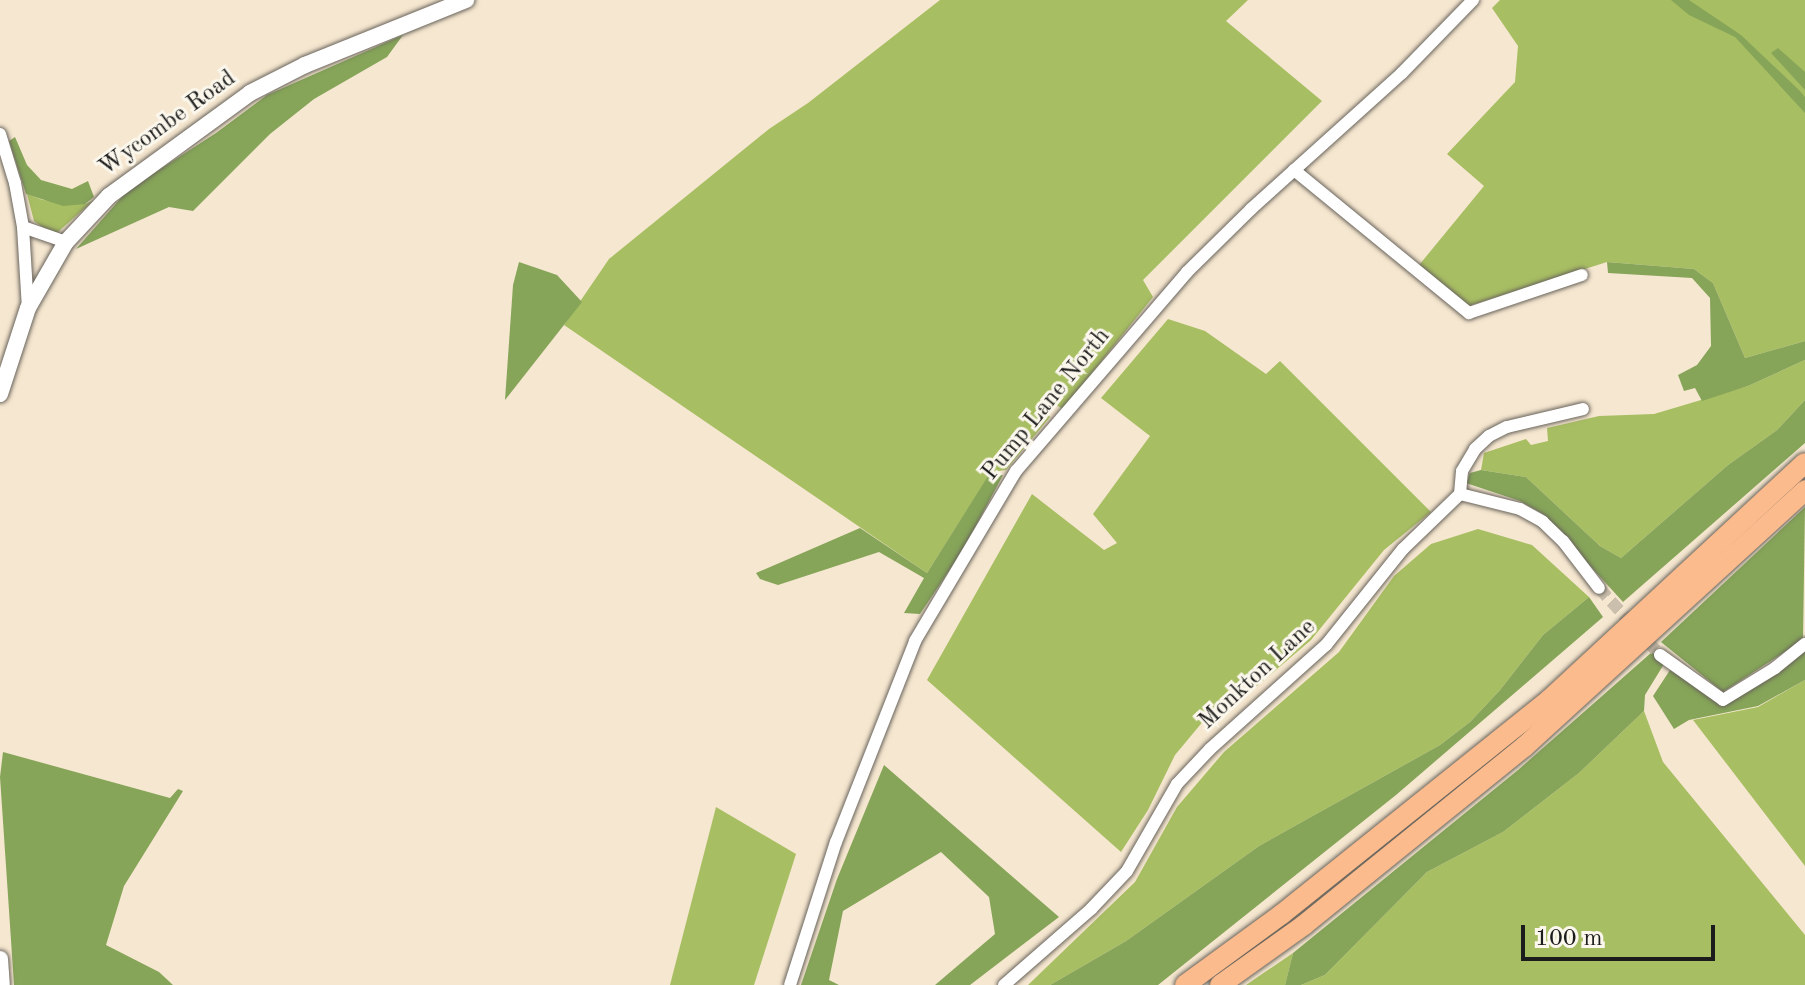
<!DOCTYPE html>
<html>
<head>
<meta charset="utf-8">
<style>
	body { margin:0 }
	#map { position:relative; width:1805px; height:985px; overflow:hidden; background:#f6e7d0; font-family:"Old Standard TT",serif }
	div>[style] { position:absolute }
	.green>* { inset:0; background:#a8be63 }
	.forest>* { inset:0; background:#86a559 }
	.minor-tunnel>* { height:12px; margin-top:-6px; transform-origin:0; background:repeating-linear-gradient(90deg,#cabeac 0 12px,transparent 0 18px) }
	.roads { filter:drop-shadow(0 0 2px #68635b) drop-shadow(0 0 2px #68635b) }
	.minor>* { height:12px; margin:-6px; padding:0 6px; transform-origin:6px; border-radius:6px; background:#fff }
	.tertiary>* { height:16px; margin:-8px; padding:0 8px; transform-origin:8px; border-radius:8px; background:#fff }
	.trunk>* { height:20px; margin:-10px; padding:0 10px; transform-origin:10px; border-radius:10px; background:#fbbb8d }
	span { translate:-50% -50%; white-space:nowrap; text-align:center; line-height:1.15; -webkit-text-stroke:6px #fbf7ec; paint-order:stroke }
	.street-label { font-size:24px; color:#1c1c1c }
	.scale { position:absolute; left:1521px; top:925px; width:194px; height:36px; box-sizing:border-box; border:4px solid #1c1c1c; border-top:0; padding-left:10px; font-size:24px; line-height:28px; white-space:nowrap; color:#1c1c1c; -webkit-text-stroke:6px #fbf7ec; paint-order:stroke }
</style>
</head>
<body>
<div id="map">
	<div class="green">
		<div style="clip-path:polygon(940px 0,1248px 0,1226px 21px,1322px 101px,1143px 280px,1153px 297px,1063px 409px,1044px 398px,1040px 403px,1050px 417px,1006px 470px,991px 472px,927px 573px,564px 325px,609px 259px,769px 129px,808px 103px)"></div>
		<div style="clip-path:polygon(1500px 0,1805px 0,1805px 341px,1745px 358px,1713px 283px,1694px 269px,1607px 262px,1468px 306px,1415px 270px,1484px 186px,1447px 154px,1515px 82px,1518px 46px,1492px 8px)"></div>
		<div style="clip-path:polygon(27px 194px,43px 200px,85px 204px,94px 200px,58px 232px,49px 232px,34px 221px)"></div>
		<div style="clip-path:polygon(1168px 319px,1205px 331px,1266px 374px,1280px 361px,1431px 512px,1384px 550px,1311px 640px,1257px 686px,1235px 683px,1175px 755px,1148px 810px,1121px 852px,927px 680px,1032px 494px,1104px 550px,1117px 543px,1093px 514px,1150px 436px,1101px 398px)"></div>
		<div style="clip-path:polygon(1805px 360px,1805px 400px,1777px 430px,1728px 465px,1621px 558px,1600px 546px,1526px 477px,1481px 470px,1484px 453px,1526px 439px,1531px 445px,1548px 441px,1547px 428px,1599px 416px,1654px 414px,1748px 386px)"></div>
		<div style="clip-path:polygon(1478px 529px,1532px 545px,1589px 597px,1543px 635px,1500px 690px,1470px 722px,1440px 745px,1259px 846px,1126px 941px,1050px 985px,1028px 985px,1135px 882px,1177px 807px,1224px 752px,1339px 652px,1394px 576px,1431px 544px)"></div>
		<div style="clip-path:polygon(1805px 680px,1805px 866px,1693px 720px,1758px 707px)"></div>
		<div style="clip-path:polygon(1644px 711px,1663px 762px,1805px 935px,1805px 985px,1301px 985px,1325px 975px,1427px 872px,1503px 832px,1579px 773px)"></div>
		<div style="clip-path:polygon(716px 807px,796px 854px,754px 985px,670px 985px)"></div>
		<div style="clip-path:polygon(1293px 953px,1285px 985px,1246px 985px)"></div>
	</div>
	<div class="forest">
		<div style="clip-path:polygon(1671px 0,1689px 0,1741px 35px,1799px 90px,1805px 97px,1805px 113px,1735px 37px,1689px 15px)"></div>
		<div style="clip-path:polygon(403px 35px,387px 57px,314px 99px,270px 134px,193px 211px,169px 207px,76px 249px,128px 190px,216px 133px,267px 95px)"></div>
		<div style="clip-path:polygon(1778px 48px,1805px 72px,1805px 90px,1771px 53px)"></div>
		<div style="clip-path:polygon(15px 137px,27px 165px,41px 180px,72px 189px,88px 181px,94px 197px,85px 204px,63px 206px,26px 194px,9px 141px)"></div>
		<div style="clip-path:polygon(519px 262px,557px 275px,582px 302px,505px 400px,513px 285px)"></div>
		<div style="clip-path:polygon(1607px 262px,1694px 269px,1713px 283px,1745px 358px,1805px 341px,1805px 360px,1748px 386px,1702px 401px,1695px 388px,1684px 391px,1678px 375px,1697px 365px,1711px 346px,1710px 298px,1692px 278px,1608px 273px)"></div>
		<div style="clip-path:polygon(1805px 400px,1805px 443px,1623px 602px,1543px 514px,1520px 501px,1466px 483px,1470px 473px,1481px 470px,1526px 477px,1600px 546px,1621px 558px,1728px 465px,1777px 430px)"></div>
		<div style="clip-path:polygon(1003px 475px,963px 550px,920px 614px,904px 613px,924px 578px,879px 552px,778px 585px,760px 579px,756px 573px,860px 528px,927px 573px,988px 476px)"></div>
		<div style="clip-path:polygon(1805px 507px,1803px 640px,1723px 692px,1661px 642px)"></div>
		<div style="clip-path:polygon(1589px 597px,1603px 617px,1396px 795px,1158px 985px,1050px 985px,1126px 941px,1259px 846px,1440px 745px,1470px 722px,1500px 690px,1543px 635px)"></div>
		<div style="clip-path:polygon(1805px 651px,1805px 680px,1758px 706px,1689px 720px,1674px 729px,1653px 696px,1670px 670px,1725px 704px)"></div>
		<div style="clip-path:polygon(1652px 652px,1664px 664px,1645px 695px,1644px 711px,1579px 773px,1503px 832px,1427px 872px,1325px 975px,1301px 985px,1285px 985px,1293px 953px,1518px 770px)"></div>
		<div style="clip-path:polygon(3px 752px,170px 798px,178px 789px,183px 791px,124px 886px,106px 945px,159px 972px,173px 985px,14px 985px,0 777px)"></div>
		<div style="clip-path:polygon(884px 765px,1059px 917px,970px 985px,935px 985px,995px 934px,989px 897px,941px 852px,843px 911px,829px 980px,839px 985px,801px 985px,837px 879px)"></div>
	</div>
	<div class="minor-tunnel">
		<div style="left:1599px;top:588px;width:91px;rotate:47.7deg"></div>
	</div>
	<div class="roads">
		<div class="minor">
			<div style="left:0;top:134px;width:51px;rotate:73deg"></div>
			<div style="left:15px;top:183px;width:45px;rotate:79.7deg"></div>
			<div style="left:23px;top:227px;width:81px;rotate:86.5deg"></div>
			<div style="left:1294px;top:170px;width:226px;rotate:39.3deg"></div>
			<div style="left:1469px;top:313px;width:119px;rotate:-18.6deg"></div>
			<div style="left:23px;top:227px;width:46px;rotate:19.2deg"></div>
			<div style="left:1460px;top:494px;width:62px;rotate:14deg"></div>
			<div style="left:1520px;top:509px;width:26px;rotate:29deg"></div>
			<div style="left:1543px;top:522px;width:28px;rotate:44deg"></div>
			<div style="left:1563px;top:541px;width:59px;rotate:52.5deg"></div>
			<div style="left:1460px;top:494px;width:23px;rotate:-85deg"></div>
			<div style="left:1462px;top:471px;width:26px;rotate:-59deg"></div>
			<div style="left:1475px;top:449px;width:19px;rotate:-43deg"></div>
			<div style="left:1489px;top:436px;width:20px;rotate:-27deg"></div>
			<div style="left:1507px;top:427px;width:78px;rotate:-13.3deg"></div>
			<div style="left:1660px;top:655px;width:77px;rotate:35.5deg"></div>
			<div style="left:1723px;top:700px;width:61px;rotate:-31.6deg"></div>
			<div style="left:1775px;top:668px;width:38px;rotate:-39deg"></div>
			<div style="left:790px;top:985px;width:150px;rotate:-72.2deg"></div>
			<div style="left:836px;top:842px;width:216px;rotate:-68.5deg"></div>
			<div style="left:915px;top:641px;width:198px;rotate:-59.3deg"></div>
			<div style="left:1016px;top:471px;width:262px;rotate:-49.3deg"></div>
			<div style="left:1187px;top:272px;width:90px;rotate:-44.5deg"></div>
			<div style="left:1251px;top:209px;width:203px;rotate:-42deg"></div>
			<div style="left:1402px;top:73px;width:102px;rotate:-45.8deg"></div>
			<div style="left:1004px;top:985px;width:116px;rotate:-41.1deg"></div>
			<div style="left:1091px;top:909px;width:52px;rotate:-46.5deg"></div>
			<div style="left:1127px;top:871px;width:100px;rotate:-60.1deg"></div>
			<div style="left:1177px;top:784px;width:48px;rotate:-46.7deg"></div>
			<div style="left:1210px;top:749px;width:156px;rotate:-41.9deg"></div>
			<div style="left:1326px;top:645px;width:123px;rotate:-51.3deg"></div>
			<div style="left:1403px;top:549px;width:79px;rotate:-44deg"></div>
		</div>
		<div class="tertiary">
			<div style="left:0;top:394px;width:90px;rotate:-72deg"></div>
			<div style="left:28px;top:308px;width:76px;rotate:-60.1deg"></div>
			<div style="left:66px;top:242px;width:63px;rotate:-46.9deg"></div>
			<div style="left:109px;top:196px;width:175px;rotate:-36.1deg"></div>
			<div style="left:250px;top:93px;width:62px;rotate:-27deg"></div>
			<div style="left:305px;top:65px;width:174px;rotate:-22deg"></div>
			<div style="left:0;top:959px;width:26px;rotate:86deg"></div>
		</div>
		<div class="trunk">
			<div style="left:1185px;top:985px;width:120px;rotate:-36.2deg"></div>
			<div style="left:1282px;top:914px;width:344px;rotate:-38.7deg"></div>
			<div style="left:1550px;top:699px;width:347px;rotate:-42.8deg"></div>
			<div style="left:1220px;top:985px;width:103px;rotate:-35.5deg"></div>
			<div style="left:1304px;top:925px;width:283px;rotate:-39deg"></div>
			<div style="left:1524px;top:747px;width:381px;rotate:-42.4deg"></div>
		</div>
	</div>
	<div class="street-label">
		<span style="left:168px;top:124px;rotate:-36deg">Wycombe Road</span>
		<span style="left:1047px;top:405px;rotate:-51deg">Pump Lane North</span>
		<span style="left:1258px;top:675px;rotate:-43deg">Monkton Lane</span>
	</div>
	<div class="scale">100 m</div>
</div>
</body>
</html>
